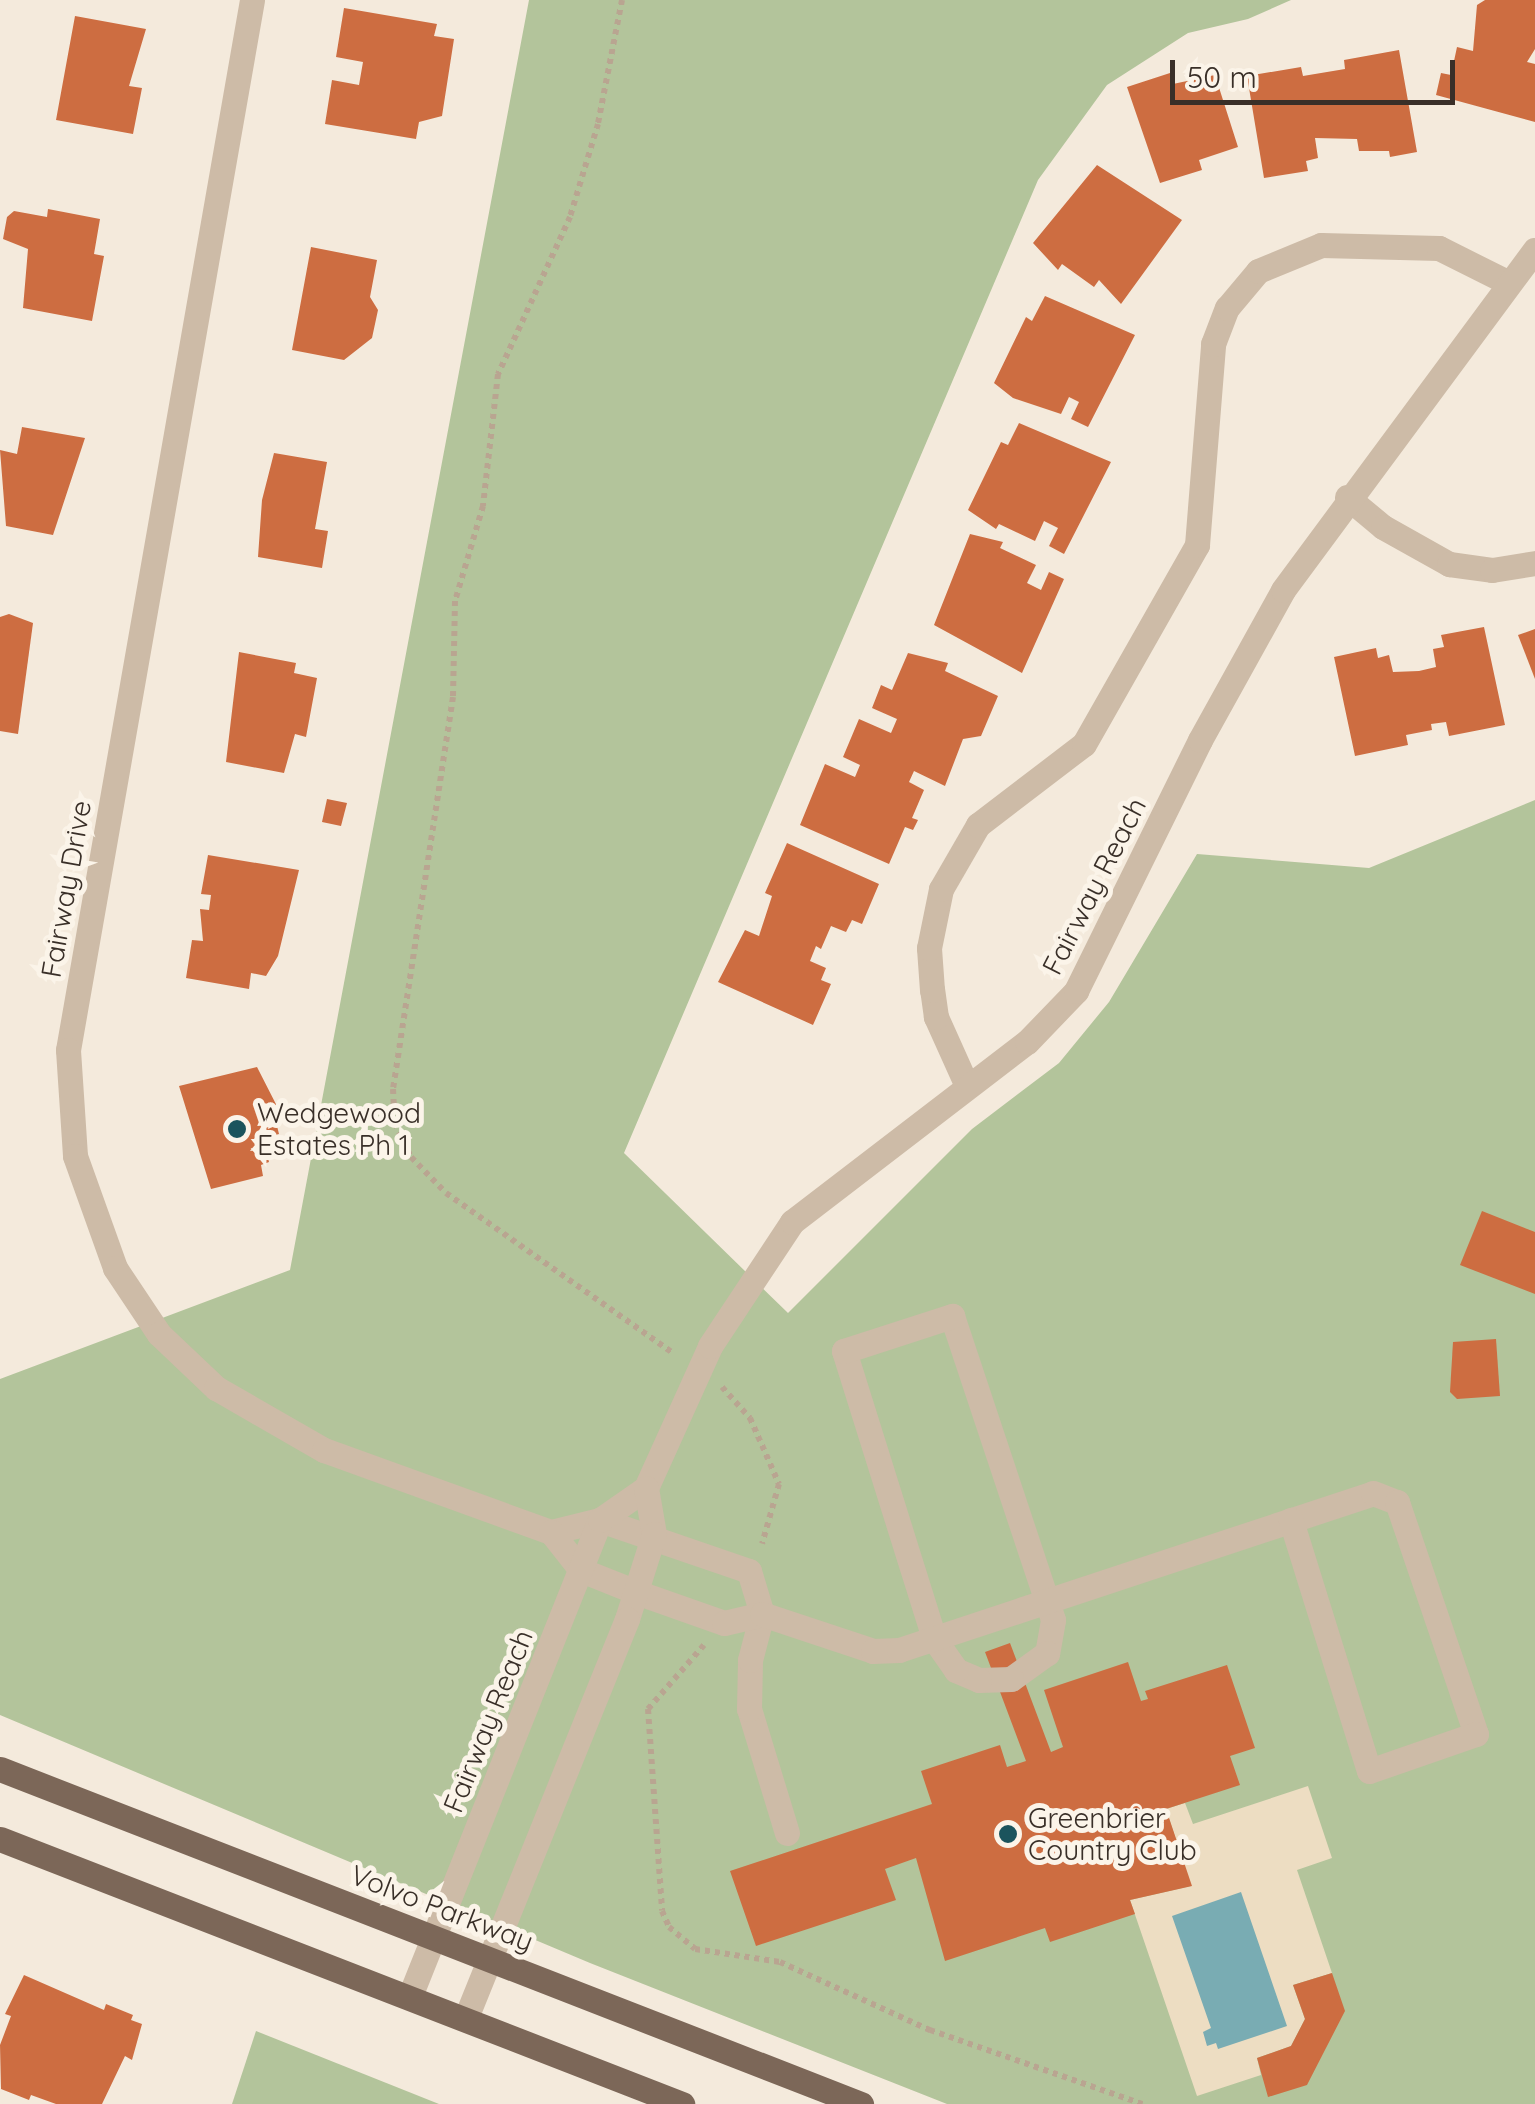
<!DOCTYPE html>
<html>
<head>
<meta charset="utf-8">
<style>
	body { margin:0 }
	#map { position:relative; width:1535px; height:2104px; overflow:hidden; background:#f4eadc; font-family:Quicksand,sans-serif }
	div>[style] { position:absolute }
	.green>* { inset:0; background:#b3c49b }
	.plaza>* { inset:0; background:#edddc2 }
	.water>* { inset:0; background:#79acb3 }
	.building>* { inset:0; background:#cd6d41 }
	.path>* { height:6px; margin-top:-3px; transform-origin:0; background:repeating-linear-gradient(90deg,#b9a591 0 5px,transparent 0 10px) }
	.minor>* { height:25px; margin:-12.5px; padding:0 12.5px; transform-origin:12.5px; border-radius:12.5px; background:#cdbba7 }
	.major>* { height:25px; margin:-12.5px; padding:0 12.5px; transform-origin:12.5px; border-radius:12.5px; background:#7c6758 }
	.dots>* { width:28px; height:28px; translate:-50% -50%; box-sizing:border-box; border:5px solid #fbf4e9; border-radius:50% }
	span { translate:-50% -50%; white-space:nowrap; text-align:center; line-height:1.15; -webkit-text-stroke:10px #fbf4e9; paint-order:stroke }
	.street-label { font-size:28px; color:#392f28 }
	.poi-label { font-size:28px; color:#392f28 }
	.left { translate:0 -50%; text-align:left }
	.scale { position:absolute; left:1170px; top:60px; width:285px; height:45px; box-sizing:border-box; border:5px solid #392f28; border-top:0; padding-left:12px; font-size:30px; line-height:35px; white-space:nowrap; color:#392f28; -webkit-text-stroke:8px #fbf4e9; paint-order:stroke }
</style>
</head>
<body>
<div id="map">
	<div class="green">
		<div style="clip-path:polygon(529px 0,1291px 0,1248px 19px,1188px 33px,1107px 85px,1038px 180px,624px 1153px,788px 1313px,972px 1129px,1059px 1063px,1109px 1002px,1197px 854px,1369px 868px,1535px 800px,1535px 2104px,947px 2104px,590px 1963px,0 1715px,0 1379px,290px 1270px)"></div>
		<div style="clip-path:polygon(256px 2031px,439px 2104px,232px 2104px)"></div>
	</div>
	<div class="plaza">
		<div style="clip-path:polygon(1308px 1786px,1332px 1858px,1297px 1870px,1332px 1973px,1293px 1985px,1305px 2019px,1291px 2046px,1257px 2058px,1261px 2075px,1197px 2096px,1130px 1900px,1191px 1886px,1166px 1809px,1185px 1803px,1193px 1824px)"></div>
	</div>
	<div class="water">
		<div style="clip-path:polygon(1241px 1892px,1287px 2026px,1218px 2049px,1216px 2043px,1207px 2046px,1203px 2032px,1211px 2028px,1172px 1916px)"></div>
	</div>
	<div class="building">
		<div style="clip-path:polygon(1485px 0,1535px 0,1535px 49px,1527px 62px,1535px 64px,1535px 122px,1436px 95px,1441px 73px,1451px 75px,1457px 47px,1473px 51px,1477px 5px)"></div>
		<div style="clip-path:polygon(344px 8px,437px 24px,434px 36px,454px 39px,442px 116px,419px 122px,416px 139px,325px 124px,332px 80px,359px 85px,363px 62px,336px 57px)"></div>
		<div style="clip-path:polygon(75px 16px,146px 29px,129px 86px,142px 88px,133px 134px,56px 120px)"></div>
		<div style="clip-path:polygon(1399px 50px,1417px 152px,1390px 157px,1389px 151px,1359px 151px,1357px 139px,1315px 138px,1318px 158px,1306px 161px,1308px 171px,1264px 178px,1247px 76px,1301px 67px,1303px 76px,1345px 69px,1344px 60px)"></div>
		<div style="clip-path:polygon(1170px 73px,1173px 84px,1215px 75px,1238px 147px,1199px 160px,1202px 170px,1160px 183px,1127px 87px)"></div>
		<div style="clip-path:polygon(1097px 165px,1182px 220px,1121px 304px,1099px 280px,1094px 287px,1062px 264px,1058px 270px,1033px 243px)"></div>
		<div style="clip-path:polygon(48px 209px,100px 219px,94px 254px,104px 256px,92px 321px,23px 308px,28px 249px,3px 239px,7px 217px,14px 211px,47px 217px)"></div>
		<div style="clip-path:polygon(311px 247px,377px 260px,370px 297px,378px 310px,372px 338px,344px 360px,292px 350px)"></div>
		<div style="clip-path:polygon(1045px 296px,1135px 335px,1088px 427px,1071px 419px,1079px 402px,1069px 397px,1061px 414px,1013px 398px,994px 383px,1026px 317px,1032px 321px)"></div>
		<div style="clip-path:polygon(1019px 423px,1111px 462px,1064px 554px,1049px 546px,1058px 528px,1044px 521px,1035px 541px,999px 524px,996px 529px,968px 510px,1001px 442px,1008px 445px)"></div>
		<div style="clip-path:polygon(22px 427px,85px 438px,53px 535px,6px 526px,0 450px,17px 454px)"></div>
		<div style="clip-path:polygon(274px 453px,327px 462px,315px 529px,328px 531px,322px 568px,258px 557px,262px 500px)"></div>
		<div style="clip-path:polygon(970px 534px,1003px 542px,1000px 548px,1036px 565px,1027px 583px,1041px 590px,1049px 572px,1064px 579px,1022px 673px,934px 625px)"></div>
		<div style="clip-path:polygon(9px 614px,33px 623px,18px 734px,0 731px,0 617px)"></div>
		<div style="clip-path:polygon(1484px 627px,1505px 725px,1449px 736px,1446px 722px,1431px 724px,1432px 730px,1406px 735px,1408px 745px,1355px 756px,1334px 657px,1376px 648px,1378px 658px,1389px 655px,1393px 672px,1419px 671px,1436px 667px,1433px 649px,1444px 647px,1441px 635px)"></div>
		<div style="clip-path:polygon(1535px 629px,1535px 679px,1518px 635px)"></div>
		<div style="clip-path:polygon(239px 652px,296px 663px,294px 673px,317px 678px,306px 737px,295px 734px,284px 773px,226px 762px)"></div>
		<div style="clip-path:polygon(908px 653px,948px 663px,945px 671px,998px 696px,981px 736px,963px 739px,945px 786px,914px 771px,909px 782px,924px 790px,912px 818px,918px 820px,913px 830px,905px 827px,889px 864px,800px 825px,825px 764px,855px 777px,860px 765px,843px 757px,859px 719px,891px 733px,897px 719px,872px 708px,881px 685px,892px 690px)"></div>
		<div style="clip-path:polygon(327px 799px,347px 803px,341px 826px,322px 822px)"></div>
		<div style="clip-path:polygon(787px 843px,879px 884px,862px 924px,852px 920px,846px 932px,831px 926px,821px 949px,816px 946px,810px 961px,826px 968px,821px 980px,831px 984px,813px 1025px,718px 982px,745px 930px,759px 936px,772px 896px,765px 893px)"></div>
		<div style="clip-path:polygon(208px 855px,299px 870px,278px 956px,266px 976px,251px 973px,249px 989px,186px 978px,192px 940px,203px 941px,200px 909px,209px 910px,211px 895px,201px 894px)"></div>
		<div style="clip-path:polygon(257px 1067px,282px 1116px,275px 1118px,279px 1134px,263px 1138px,269px 1162px,261px 1165px,263px 1176px,211px 1189px,179px 1086px)"></div>
		<div style="clip-path:polygon(1482px 1211px,1535px 1232px,1535px 1294px,1460px 1265px)"></div>
		<div style="clip-path:polygon(1496px 1339px,1500px 1396px,1457px 1399px,1450px 1392px,1453px 1342px)"></div>
		<div style="clip-path:polygon(1010px 1643px,1051px 1752px,1063px 1747px,1044px 1690px,1128px 1662px,1141px 1701px,1148px 1699px,1145px 1691px,1227px 1665px,1255px 1748px,1230px 1756px,1240px 1785px,1166px 1809px,1192px 1886px,1130px 1900px,1135px 1914px,1050px 1942px,1045px 1928px,945px 1961px,916px 1858px,885px 1869px,896px 1900px,756px 1946px,730px 1871px,932px 1804px,921px 1771px,1000px 1745px,1007px 1767px,1026px 1761px,985px 1652px)"></div>
		<div style="clip-path:polygon(1332px 1973px,1345px 2011px,1307px 2085px,1268px 2097px,1257px 2058px,1291px 2046px,1305px 2019px,1293px 1985px)"></div>
		<div style="clip-path:polygon(24px 1975px,104px 2010px,106px 2004px,133px 2015px,131px 2020px,142px 2024px,132px 2060px,125px 2056px,102px 2104px,56px 2104px,31px 2095px,29px 2100px,1px 2089px,0 2045px,11px 2016px,5px 2014px)"></div>
	</div>
	<div class="path">
		<div style="left:622px;top:0;width:126px;rotate:101deg"></div>
		<div style="left:598px;top:124px;width:97px;rotate:106.8deg"></div>
		<div style="left:570px;top:217px;width:173px;rotate:114.6deg"></div>
		<div style="left:498px;top:374px;width:133px;rotate:96.5deg"></div>
		<div style="left:483px;top:506px;width:99px;rotate:106.4deg"></div>
		<div style="left:455px;top:601px;width:96px;rotate:91.2deg"></div>
		<div style="left:453px;top:697px;width:397px;rotate:98.7deg"></div>
		<div style="left:393px;top:1089px;width:34px;rotate:87deg"></div>
		<div style="left:395px;top:1123px;width:38px;rotate:65deg"></div>
		<div style="left:411px;top:1157px;width:50px;rotate:45.8deg"></div>
		<div style="left:446px;top:1193px;width:279px;rotate:35.2deg"></div>
		<div style="left:722px;top:1387px;width:42px;rotate:47.9deg"></div>
		<div style="left:750px;top:1418px;width:72px;rotate:66.3deg"></div>
		<div style="left:779px;top:1484px;width:62px;rotate:105.8deg"></div>
		<div style="left:704px;top:1645px;width:85px;rotate:131.2deg"></div>
		<div style="left:648px;top:1709px;width:202px;rotate:86deg"></div>
		<div style="left:662px;top:1911px;width:17px;rotate:66deg"></div>
		<div style="left:669px;top:1927px;width:34px;rotate:40deg"></div>
		<div style="left:695px;top:1949px;width:86px;rotate:8.7deg"></div>
		<div style="left:780px;top:1962px;width:165px;rotate:24.4deg"></div>
		<div style="left:930px;top:2030px;width:225px;rotate:19.2deg"></div>
	</div>
	<div class="minor">
		<div style="left:252px;top:0;width:1066px;rotate:99.94deg"></div>
		<div style="left:68px;top:1050px;width:106px;rotate:86.2deg"></div>
		<div style="left:75px;top:1156px;width:119px;rotate:70.3deg"></div>
		<div style="left:115px;top:1268px;width:79px;rotate:56.3deg"></div>
		<div style="left:159px;top:1334px;width:79px;rotate:43.5deg"></div>
		<div style="left:216px;top:1388px;width:125px;rotate:29.9deg"></div>
		<div style="left:324px;top:1450px;width:241px;rotate:19.9deg"></div>
		<div style="left:1347px;top:497px;width:47px;rotate:39.8deg"></div>
		<div style="left:1383px;top:527px;width:76px;rotate:29.3deg"></div>
		<div style="left:1449px;top:564px;width:43px;rotate:7.9deg"></div>
		<div style="left:1492px;top:570px;width:44px;rotate:-9.2deg"></div>
		<div style="left:967px;top:1086px;width:76px;rotate:-114.2deg"></div>
		<div style="left:936px;top:1017px;width:27px;rotate:-98deg"></div>
		<div style="left:932px;top:990px;width:42px;rotate:-94.1deg"></div>
		<div style="left:929px;top:948px;width:60px;rotate:-78.5deg"></div>
		<div style="left:941px;top:889px;width:74px;rotate:-60deg"></div>
		<div style="left:978px;top:825px;width:133px;rotate:-37.4deg"></div>
		<div style="left:1084px;top:744px;width:229px;rotate:-60.4deg"></div>
		<div style="left:1197px;top:545px;width:202px;rotate:-85.4deg"></div>
		<div style="left:1213px;top:344px;width:39px;rotate:-69deg"></div>
		<div style="left:1227px;top:308px;width:48px;rotate:-50deg"></div>
		<div style="left:1258px;top:271px;width:68px;rotate:-22.4deg"></div>
		<div style="left:1321px;top:245px;width:118px;rotate:1.5deg"></div>
		<div style="left:1439px;top:248px;width:76px;rotate:26.6deg"></div>
		<div style="left:952px;top:1316px;width:320px;rotate:71.6deg"></div>
		<div style="left:1053px;top:1620px;width:34px;rotate:100deg"></div>
		<div style="left:1047px;top:1653px;width:44px;rotate:144.2deg"></div>
		<div style="left:1011px;top:1679px;width:32px;rotate:178deg"></div>
		<div style="left:979px;top:1680px;width:25px;rotate:-157deg"></div>
		<div style="left:956px;top:1670px;width:39px;rotate:-125deg"></div>
		<div style="left:934px;top:1638px;width:301px;rotate:-107.4deg"></div>
		<div style="left:844px;top:1351px;width:114px;rotate:-18deg"></div>
		<div style="left:646px;top:1488px;width:156px;rotate:-65.7deg"></div>
		<div style="left:710px;top:1346px;width:149px;rotate:-56.5deg"></div>
		<div style="left:792px;top:1222px;width:296px;rotate:-37.5deg"></div>
		<div style="left:1027px;top:1042px;width:71px;rotate:-46.1deg"></div>
		<div style="left:1076px;top:991px;width:280px;rotate:-63.7deg"></div>
		<div style="left:1200px;top:740px;width:171px;rotate:-61deg"></div>
		<div style="left:1283px;top:590px;width:423px;rotate:-53.5deg"></div>
		<div style="left:787px;top:1833px;width:130px;rotate:-107deg"></div>
		<div style="left:749px;top:1709px;width:49px;rotate:-88.8deg"></div>
		<div style="left:750px;top:1660px;width:48px;rotate:-75.4deg"></div>
		<div style="left:762px;top:1614px;width:45px;rotate:-106.8deg"></div>
		<div style="left:749px;top:1571px;width:157px;rotate:-161.1deg"></div>
		<div style="left:600px;top:1520px;width:50px;rotate:166.2deg"></div>
		<div style="left:551px;top:1532px;width:48px;rotate:51.7deg"></div>
		<div style="left:581px;top:1570px;width:59px;rotate:21.8deg"></div>
		<div style="left:636px;top:1592px;width:93px;rotate:19.4deg"></div>
		<div style="left:724px;top:1623px;width:39px;rotate:-13deg"></div>
		<div style="left:762px;top:1614px;width:117px;rotate:18.4deg"></div>
		<div style="left:873px;top:1651px;width:26px;rotate:-2deg"></div>
		<div style="left:899px;top:1650px;width:499px;rotate:-18.3deg"></div>
		<div style="left:1373px;top:1493px;width:26px;rotate:21deg"></div>
		<div style="left:1397px;top:1502px;width:245px;rotate:71.2deg"></div>
		<div style="left:1476px;top:1734px;width:113px;rotate:160.9deg"></div>
		<div style="left:1369px;top:1771px;width:263px;rotate:-107.3deg"></div>
		<div style="left:410px;top:1996px;width:513px;rotate:-68.24deg"></div>
		<div style="left:600px;top:1520px;width:56px;rotate:-34.8deg"></div>
		<div style="left:646px;top:1488px;width:47px;rotate:80.1deg"></div>
		<div style="left:654px;top:1534px;width:89px;rotate:107.6deg"></div>
		<div style="left:627px;top:1619px;width:429px;rotate:112deg"></div>
	</div>
	<div class="major">
		<div style="left:0;top:1769px;width:924px;rotate:21.26deg"></div>
		<div style="left:0;top:1839px;width:732px;rotate:21.23deg"></div>
	</div>
	<div class="dots">
		<div style="left:237px;top:1129px;background:#1b545d"></div>
		<div style="left:1008px;top:1834px;background:#1b545d"></div>
	</div>
	<div class="street-label">
		<span style="left:1094px;top:886px;rotate:-63deg">Fairway Reach</span>
		<span style="left:66px;top:889px;rotate:-80deg">Fairway Drive</span>
		<span style="left:488px;top:1721px;rotate:-68deg">Fairway Reach</span>
		<span style="left:442px;top:1908px;rotate:21deg">Volvo Parkway</span>
	</div>
	<div class="poi-label">
		<span class="left" style="left:257px;top:1129px">Wedgewood<br>Estates Ph 1</span>
		<span class="left" style="left:1028px;top:1834px">Greenbrier<br>Country Club</span>
	</div>
	<div class="scale">50 m</div>
</div>
</body>
</html>
